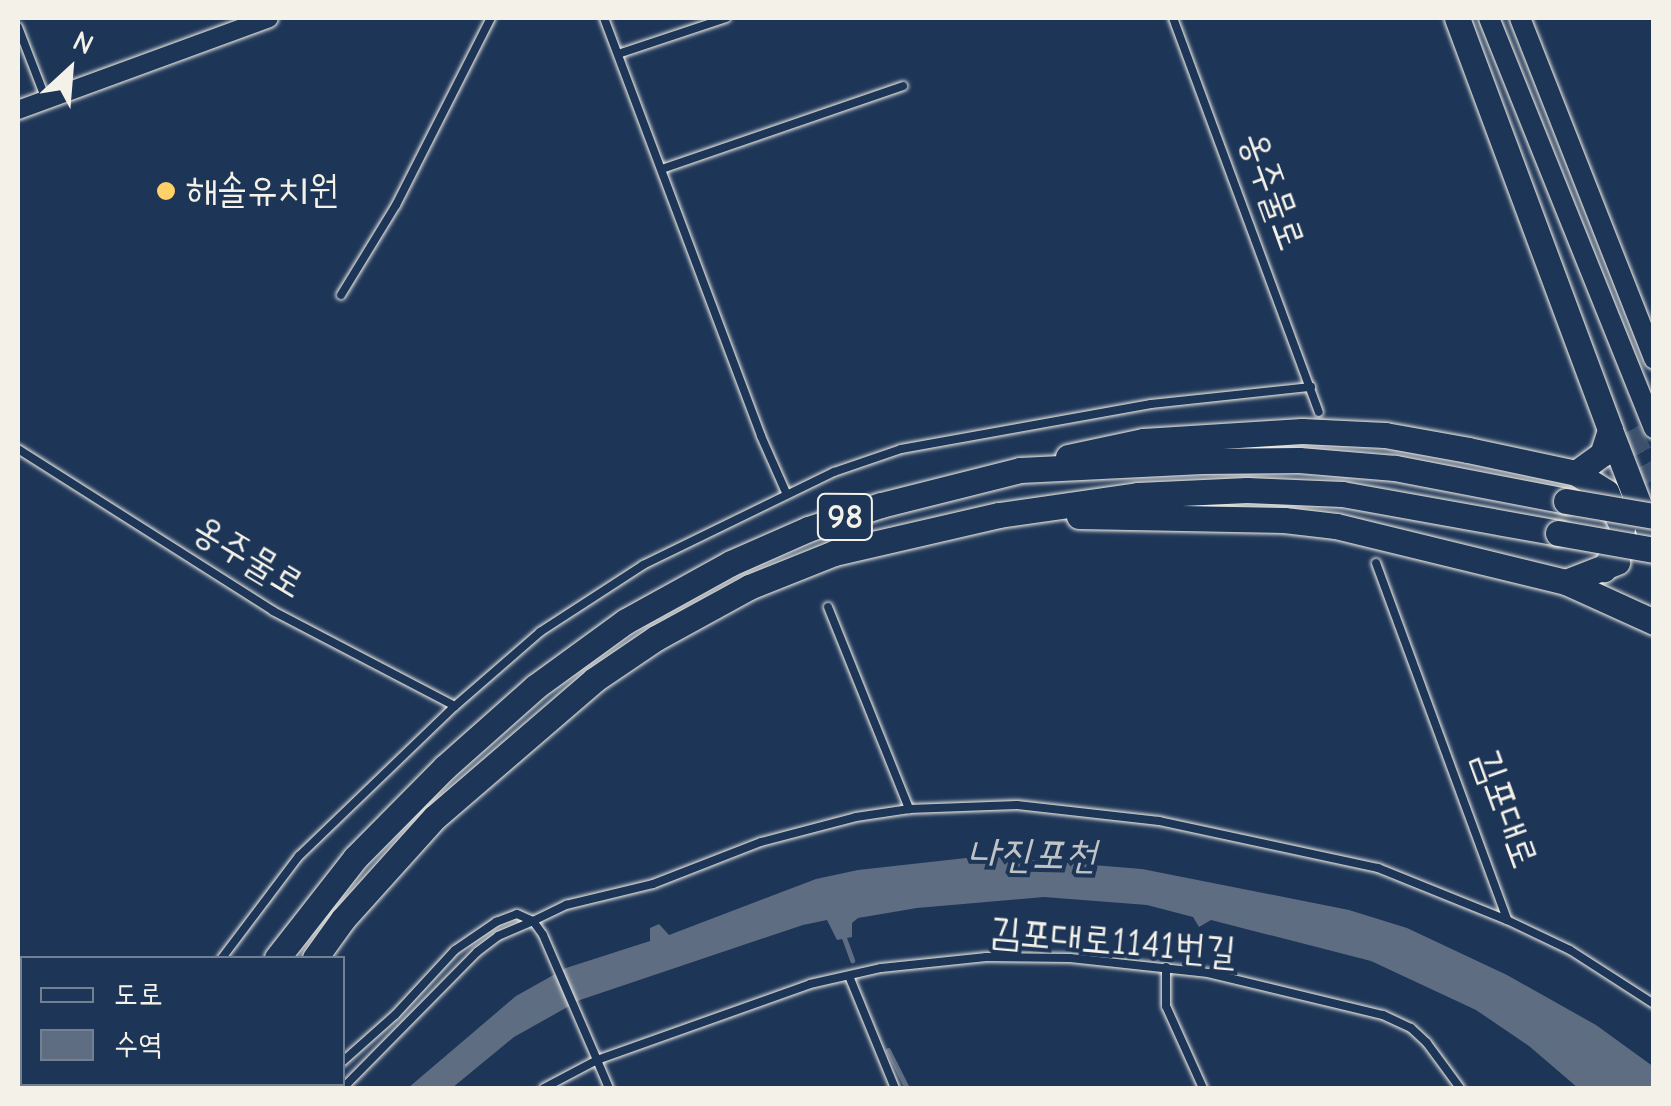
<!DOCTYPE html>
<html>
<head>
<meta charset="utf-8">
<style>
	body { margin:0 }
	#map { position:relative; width:1671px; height:1106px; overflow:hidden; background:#1d3557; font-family:"Comic Neue","Poor Story",sans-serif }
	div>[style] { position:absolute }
	.water>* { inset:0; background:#5e6d82 }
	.stream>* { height:5px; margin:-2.5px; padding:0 2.5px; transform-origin:2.5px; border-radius:2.5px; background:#5e6d82 }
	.trunk-tunnel>* { height:25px; margin-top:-12.5px; transform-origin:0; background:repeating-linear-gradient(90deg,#3d516d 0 25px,transparent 0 37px) }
	.roads { filter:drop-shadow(0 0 2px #f4f1e8) drop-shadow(0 0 2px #f4f1e8) }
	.service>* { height:8px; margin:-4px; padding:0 4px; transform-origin:4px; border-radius:4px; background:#1d3557 }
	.tertiary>* { height:18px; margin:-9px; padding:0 9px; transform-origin:9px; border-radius:9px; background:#1d3557 }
	.secondary>* { height:20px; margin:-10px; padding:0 10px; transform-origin:10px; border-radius:10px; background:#1d3557 }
	.trunk>* { height:25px; margin:-12.5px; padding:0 12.5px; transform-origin:12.5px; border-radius:12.5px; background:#1d3557 }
	.bridges { filter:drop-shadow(0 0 2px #f4f1e8) drop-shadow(0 0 2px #f4f1e8) }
	.trunk-bridge>* { height:25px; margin:-12.5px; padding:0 12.5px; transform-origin:12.5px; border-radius:12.5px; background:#1d3557 }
	.dots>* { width:28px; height:28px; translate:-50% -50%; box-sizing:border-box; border:5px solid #1d3557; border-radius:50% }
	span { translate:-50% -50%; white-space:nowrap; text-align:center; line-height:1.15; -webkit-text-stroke:8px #1d3557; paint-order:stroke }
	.shield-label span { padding:2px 8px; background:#1d3557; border:2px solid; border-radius:8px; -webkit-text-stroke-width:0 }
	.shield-label { font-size:35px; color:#f4f1e8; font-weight:700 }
	.poi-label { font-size:38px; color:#f4f1e8 }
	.left { translate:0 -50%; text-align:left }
	.street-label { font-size:38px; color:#f4f1e8 }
	.water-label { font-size:40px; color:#c0c3c4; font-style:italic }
	.frame { position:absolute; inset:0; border:20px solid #f4f1e8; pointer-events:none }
	.legend { position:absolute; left:20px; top:956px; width:325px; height:130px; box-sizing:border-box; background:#1d3557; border:2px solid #738091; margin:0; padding:12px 18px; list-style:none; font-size:30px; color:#f4f1e8 }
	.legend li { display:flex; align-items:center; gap:20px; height:50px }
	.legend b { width:50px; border:2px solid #738091 }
	.north { position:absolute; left:20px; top:20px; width:100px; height:100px; -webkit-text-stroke:8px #1d3557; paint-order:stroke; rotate:26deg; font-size:28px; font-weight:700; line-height:40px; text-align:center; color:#f4f1e8 }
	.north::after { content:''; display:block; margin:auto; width:35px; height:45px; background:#f4f1e8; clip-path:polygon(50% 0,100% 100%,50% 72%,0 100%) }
</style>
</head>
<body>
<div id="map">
	<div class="water">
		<div style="clip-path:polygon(984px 856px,1142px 869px,1349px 910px,1407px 928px,1507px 975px,1596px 1025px,1654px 1067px,1653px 1088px,1578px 1088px,1529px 1046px,1476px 1010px,1371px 961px,1211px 920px,1199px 927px,1193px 917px,1147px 905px,1044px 897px,917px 908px,858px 918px,852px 923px,852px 937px,837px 940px,827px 920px,803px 925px,580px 1000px,514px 1037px,452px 1088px,408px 1088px,516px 996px,566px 968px,650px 941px,650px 928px,659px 924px,669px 935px,816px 879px,858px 870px)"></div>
	</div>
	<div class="stream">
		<div style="left:843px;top:935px;width:27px;rotate:70deg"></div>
		<div style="left:888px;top:1050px;width:42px;rotate:63.4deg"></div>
	</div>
	<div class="trunk-tunnel">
		<div style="left:1628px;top:431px;width:55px;rotate:61.6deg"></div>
	</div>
	<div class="roads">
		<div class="service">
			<div style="left:604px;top:18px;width:447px;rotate:69.4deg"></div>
			<div style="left:761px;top:436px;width:64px;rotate:66.2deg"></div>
			<div style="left:1173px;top:18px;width:420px;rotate:69.7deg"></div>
			<div style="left:18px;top:27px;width:75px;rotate:68.9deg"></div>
			<div style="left:618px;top:54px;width:114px;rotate:-18.4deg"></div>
			<div style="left:662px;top:169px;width:255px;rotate:-19deg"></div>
			<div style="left:341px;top:295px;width:105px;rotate:-58.6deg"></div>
			<div style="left:396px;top:205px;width:210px;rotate:-63.1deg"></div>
			<div style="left:18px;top:449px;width:302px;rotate:32.4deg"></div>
			<div style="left:273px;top:611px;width:205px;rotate:27.6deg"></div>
			<div style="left:1376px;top:563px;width:380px;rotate:69.8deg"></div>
			<div style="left:1507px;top:920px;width:70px;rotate:25.5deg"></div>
			<div style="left:1570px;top:950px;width:100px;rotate:32.7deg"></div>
			<div style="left:828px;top:607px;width:218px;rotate:68.1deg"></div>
			<div style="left:222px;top:958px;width:128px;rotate:-53deg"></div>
			<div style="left:299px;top:856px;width:216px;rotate:-43.9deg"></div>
			<div style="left:455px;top:706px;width:113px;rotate:-41deg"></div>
			<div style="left:540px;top:632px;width:123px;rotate:-33deg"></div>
			<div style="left:643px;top:565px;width:212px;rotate:-26deg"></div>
			<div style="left:834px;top:472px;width:71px;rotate:-18.9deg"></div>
			<div style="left:901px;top:449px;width:254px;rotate:-10.2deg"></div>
			<div style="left:1151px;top:404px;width:161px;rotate:-6.1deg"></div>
			<div style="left:1166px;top:967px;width:39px;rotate:90deg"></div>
			<div style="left:1166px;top:1006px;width:90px;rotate:65.7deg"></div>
			<div style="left:849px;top:976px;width:121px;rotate:67.7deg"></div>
			<div style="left:342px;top:1062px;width:71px;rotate:-41.6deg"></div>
			<div style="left:395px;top:1015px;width:88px;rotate:-47.3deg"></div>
			<div style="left:455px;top:950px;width:50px;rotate:-34.3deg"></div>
			<div style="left:496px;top:922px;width:22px;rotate:-21deg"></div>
			<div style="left:517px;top:914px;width:17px;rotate:24deg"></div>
			<div style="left:533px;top:921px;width:37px;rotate:-26deg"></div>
			<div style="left:566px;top:905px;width:89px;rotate:-13.6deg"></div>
			<div style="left:653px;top:884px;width:116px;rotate:-21.3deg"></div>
			<div style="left:761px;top:842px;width:98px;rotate:-14.7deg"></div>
			<div style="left:856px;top:817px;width:54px;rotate:-8.6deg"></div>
			<div style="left:909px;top:809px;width:108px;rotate:-2.1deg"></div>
			<div style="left:1017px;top:805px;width:143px;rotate:6.4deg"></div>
			<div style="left:1159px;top:821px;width:224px;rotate:12.1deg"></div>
			<div style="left:1378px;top:868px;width:139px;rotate:22deg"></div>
			<div style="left:18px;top:1071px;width:4px;rotate:27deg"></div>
			<div style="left:43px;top:1084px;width:11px;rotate:22deg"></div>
			<div style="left:147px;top:1088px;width:5px;rotate:-53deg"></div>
			<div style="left:315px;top:1088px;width:6px;rotate:-39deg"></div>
			<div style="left:343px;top:1088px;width:191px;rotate:-45.4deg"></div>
			<div style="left:477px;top:952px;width:26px;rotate:-37deg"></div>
			<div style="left:498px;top:936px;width:38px;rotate:-23deg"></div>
			<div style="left:533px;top:921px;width:17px;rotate:54deg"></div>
			<div style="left:543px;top:935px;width:136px;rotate:66.6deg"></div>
			<div style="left:597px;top:1060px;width:226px;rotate:-19.6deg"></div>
			<div style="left:810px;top:984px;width:73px;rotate:-12.7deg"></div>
			<div style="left:881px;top:968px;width:106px;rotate:-6deg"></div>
			<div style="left:986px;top:957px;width:84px;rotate:0.7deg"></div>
			<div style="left:1070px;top:958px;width:139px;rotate:6.2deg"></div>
			<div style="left:1208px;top:973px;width:180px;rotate:13.5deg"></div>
			<div style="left:1383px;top:1015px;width:31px;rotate:25deg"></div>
			<div style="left:1411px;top:1028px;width:22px;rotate:43deg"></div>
			<div style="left:1427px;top:1043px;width:56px;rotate:53.7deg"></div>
			<div style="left:544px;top:1088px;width:60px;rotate:-27.8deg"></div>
			<div style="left:597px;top:1060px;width:30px;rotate:67deg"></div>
		</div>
		<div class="tertiary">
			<div style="left:18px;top:110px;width:267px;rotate:-20.1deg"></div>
		</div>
		<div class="secondary">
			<div style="left:1489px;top:18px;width:442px;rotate:68.1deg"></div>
			<div style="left:1520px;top:18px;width:366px;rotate:68.5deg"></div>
		</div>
		<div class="trunk">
			<div style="left:1457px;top:18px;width:439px;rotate:69.6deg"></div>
			<div style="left:1610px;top:430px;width:25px;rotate:108deg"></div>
			<div style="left:1602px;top:454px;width:32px;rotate:144deg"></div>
			<div style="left:1610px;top:430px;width:122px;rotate:68.9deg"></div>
			<div style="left:1068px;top:457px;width:77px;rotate:-12deg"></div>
			<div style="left:1143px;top:441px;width:159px;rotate:-3.6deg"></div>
			<div style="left:1302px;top:431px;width:83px;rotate:2.8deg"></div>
			<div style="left:1385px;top:435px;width:84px;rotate:10.2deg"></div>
			<div style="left:1468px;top:450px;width:110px;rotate:12deg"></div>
			<div style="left:1576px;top:473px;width:36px;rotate:32deg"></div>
			<div style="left:1606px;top:492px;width:38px;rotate:65deg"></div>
			<div style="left:1622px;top:527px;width:16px;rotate:97deg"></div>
			<div style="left:1620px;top:543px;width:31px;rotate:122deg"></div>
			<div style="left:1079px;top:516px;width:205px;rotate:1.1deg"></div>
			<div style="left:1284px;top:520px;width:52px;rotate:6.6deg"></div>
			<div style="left:1336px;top:526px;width:237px;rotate:13.7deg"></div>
			<div style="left:1566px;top:582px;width:55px;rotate:-21.4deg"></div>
			<div style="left:1566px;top:582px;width:97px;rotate:24.4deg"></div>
			<div style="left:277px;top:958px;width:127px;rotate:-52deg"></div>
			<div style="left:355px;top:858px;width:128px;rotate:-45.3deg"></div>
			<div style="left:445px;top:767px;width:120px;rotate:-41.6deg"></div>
			<div style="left:535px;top:687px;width:112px;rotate:-36deg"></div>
			<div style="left:626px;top:621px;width:120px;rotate:-28.9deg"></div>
			<div style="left:731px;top:563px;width:84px;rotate:-23.8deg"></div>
			<div style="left:808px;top:529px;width:77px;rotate:-18.2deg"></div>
			<div style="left:881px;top:505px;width:143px;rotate:-14.1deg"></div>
			<div style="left:1020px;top:470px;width:182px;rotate:-2.8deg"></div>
			<div style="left:1202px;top:461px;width:97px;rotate:-0.6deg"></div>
			<div style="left:1299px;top:460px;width:96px;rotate:4.8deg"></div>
			<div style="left:1395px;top:468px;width:174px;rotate:10.9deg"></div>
			<div style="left:315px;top:958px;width:48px;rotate:-54.3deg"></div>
			<div style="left:343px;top:919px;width:137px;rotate:-48deg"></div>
			<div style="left:435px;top:817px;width:210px;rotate:-40.7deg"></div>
			<div style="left:594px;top:680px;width:75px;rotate:-34.1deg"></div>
			<div style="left:656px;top:638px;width:106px;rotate:-28.7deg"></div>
			<div style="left:749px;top:587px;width:92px;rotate:-21.8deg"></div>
			<div style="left:834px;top:553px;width:169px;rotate:-13deg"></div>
			<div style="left:999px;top:515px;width:140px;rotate:-8.2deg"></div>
			<div style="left:1138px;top:495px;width:109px;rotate:-2.6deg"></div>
			<div style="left:1247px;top:490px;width:95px;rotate:2.4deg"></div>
			<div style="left:1342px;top:494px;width:219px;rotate:10.2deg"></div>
			<div style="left:205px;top:1088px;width:5px;rotate:-53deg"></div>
			<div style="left:239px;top:1088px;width:5px;rotate:-53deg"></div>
		</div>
	</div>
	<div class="bridges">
		<div class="trunk-bridge">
			<div style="left:1566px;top:501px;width:89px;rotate:9.7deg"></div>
			<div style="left:1558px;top:533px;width:97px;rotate:10deg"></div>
		</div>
	</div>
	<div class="dots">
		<div style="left:166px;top:191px;background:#ffd166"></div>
	</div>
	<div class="shield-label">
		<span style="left:845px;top:517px">98</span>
	</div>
	<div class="poi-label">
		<span class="left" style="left:186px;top:191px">해솔유치원</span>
	</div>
	<div class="street-label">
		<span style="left:1272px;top:191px;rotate:70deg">옹주물로</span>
		<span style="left:248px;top:557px;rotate:31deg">옹주물로</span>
		<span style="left:1505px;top:809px;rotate:70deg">김포대로</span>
		<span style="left:1113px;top:942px;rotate:5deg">김포대로1141번길</span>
	</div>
	<div class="water-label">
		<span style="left:1032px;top:854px;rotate:1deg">나진포천</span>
	</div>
	<div class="frame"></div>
	<ul class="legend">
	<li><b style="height:12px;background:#1d3557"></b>도로</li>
	<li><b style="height:28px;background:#5e6d82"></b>수역</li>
	</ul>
	<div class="north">N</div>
</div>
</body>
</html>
